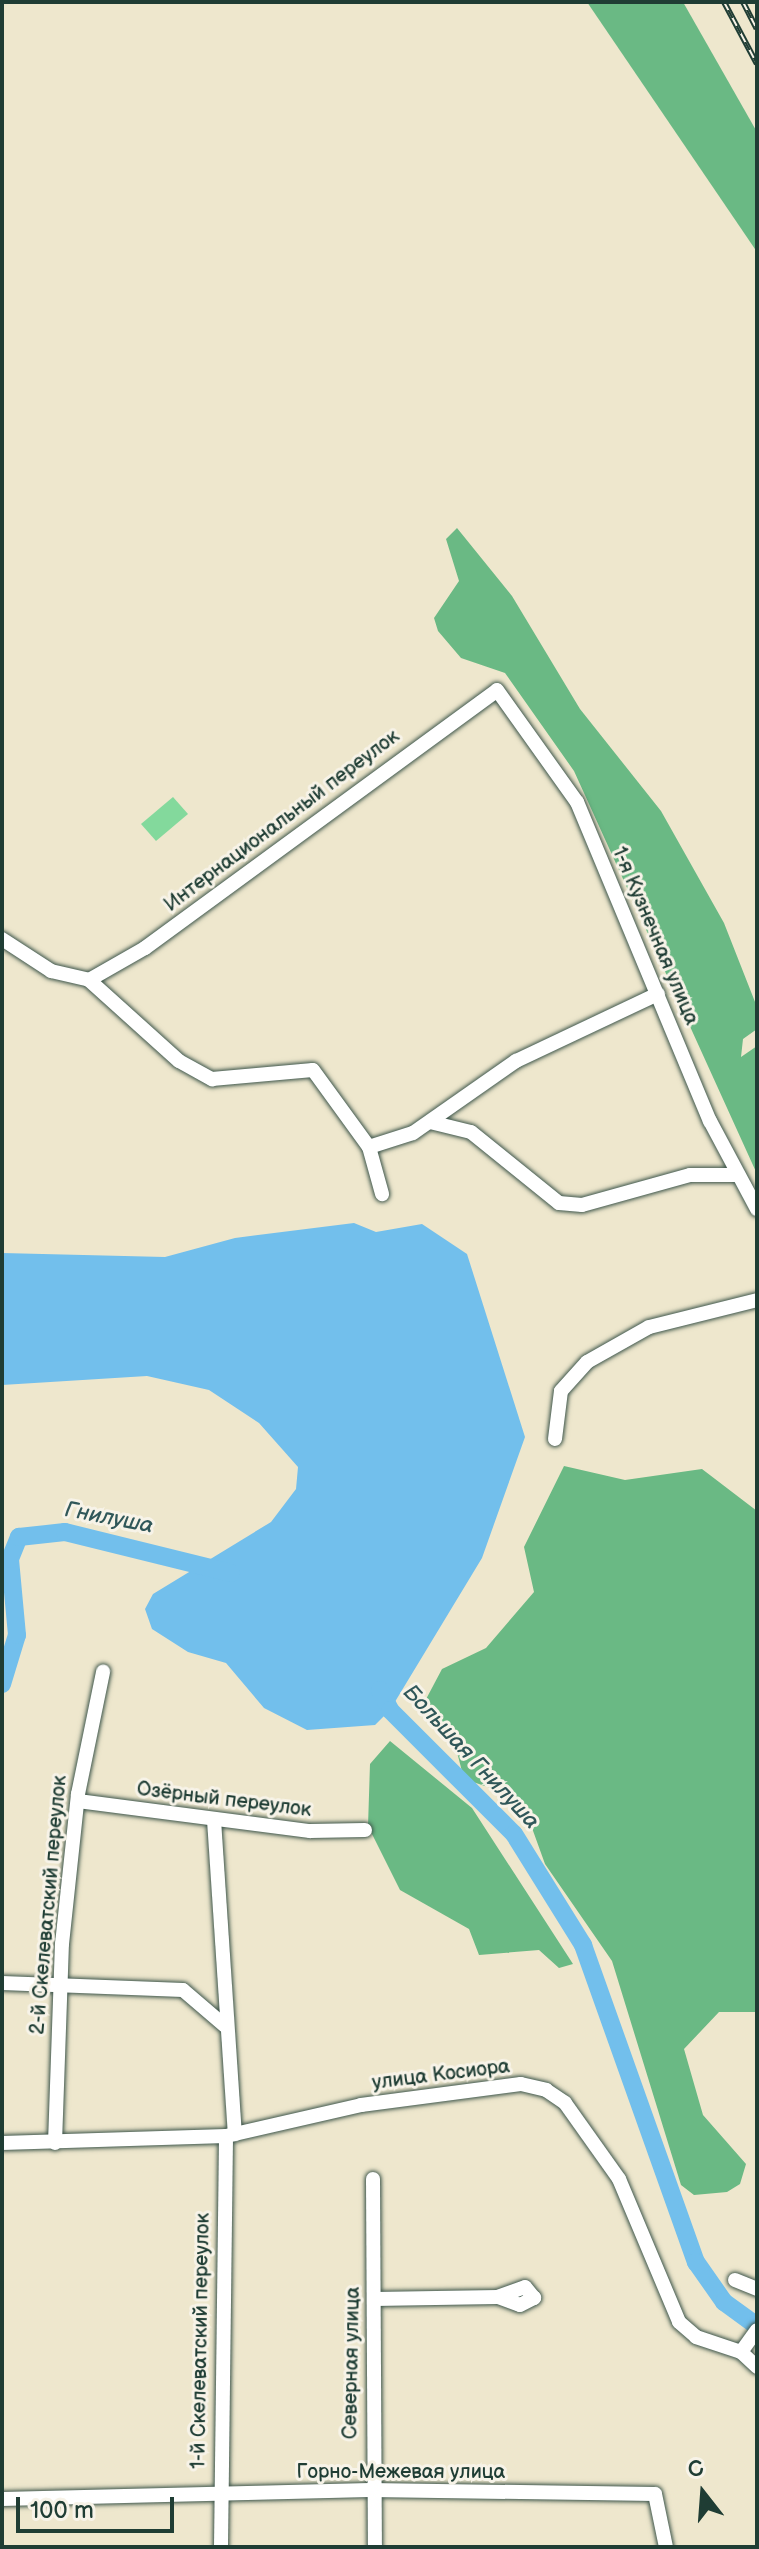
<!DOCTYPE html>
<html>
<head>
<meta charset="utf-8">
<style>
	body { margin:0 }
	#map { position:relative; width:759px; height:2549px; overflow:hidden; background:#eee7cd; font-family:"Balsamiq Sans",sans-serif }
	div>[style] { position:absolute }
	.green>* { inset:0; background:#83d99c }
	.forest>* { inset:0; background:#6ab984 }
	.water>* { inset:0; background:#72bfec }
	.river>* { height:18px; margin:-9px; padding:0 9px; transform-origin:9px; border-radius:9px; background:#72bfec }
	.roads { filter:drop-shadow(0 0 2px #3e564b) drop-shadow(0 0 2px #3e564b) }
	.minor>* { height:14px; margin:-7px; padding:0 7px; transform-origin:7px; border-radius:7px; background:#fff }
	.rail>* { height:6px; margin-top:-3px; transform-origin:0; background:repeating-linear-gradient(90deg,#f7f3e8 0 9px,#1f3d34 0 18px); box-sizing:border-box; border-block:2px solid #1f3d34 }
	span { translate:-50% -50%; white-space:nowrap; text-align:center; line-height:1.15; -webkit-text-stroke:6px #f7f3e8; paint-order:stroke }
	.street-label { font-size:20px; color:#1f3d34 }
	.water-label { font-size:22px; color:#305759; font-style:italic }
	.frame { position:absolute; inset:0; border:4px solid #1f3d34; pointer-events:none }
	.north { position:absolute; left:663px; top:2453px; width:80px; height:80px; -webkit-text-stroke:6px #f7f3e8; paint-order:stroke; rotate:343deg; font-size:22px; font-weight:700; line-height:32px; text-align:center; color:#1f3d34 }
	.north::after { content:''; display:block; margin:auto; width:28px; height:36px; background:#1f3d34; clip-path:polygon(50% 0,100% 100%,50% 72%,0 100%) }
	.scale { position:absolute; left:16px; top:2497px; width:158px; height:36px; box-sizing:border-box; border:4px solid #1f3d34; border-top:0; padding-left:10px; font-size:24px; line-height:28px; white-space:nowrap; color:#1f3d34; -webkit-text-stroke:6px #f7f3e8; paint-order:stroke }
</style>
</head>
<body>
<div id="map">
	<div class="green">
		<div style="clip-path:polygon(173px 797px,188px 814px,156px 841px,141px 824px)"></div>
	</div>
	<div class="forest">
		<div style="clip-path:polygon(587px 2px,683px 2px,757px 132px,757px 252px)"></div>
		<div style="clip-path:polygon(457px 528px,512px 596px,580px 709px,661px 811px,724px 923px,757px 1007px,757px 1029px,743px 1039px,741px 1057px,757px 1046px,757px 1174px,574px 771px,505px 673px,461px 658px,438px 631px,434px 618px,459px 581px,446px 539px)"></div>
		<div style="clip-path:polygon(564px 1466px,625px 1480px,702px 1469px,757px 1511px,757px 2012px,719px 2012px,684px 2049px,703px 2115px,746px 2164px,740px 2184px,727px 2192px,694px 2195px,681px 2185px,612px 1961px,545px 1864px,532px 1828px,506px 1793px,464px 1779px,452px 1733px,424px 1703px,442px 1669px,486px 1648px,534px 1592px,524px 1547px)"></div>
		<div style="clip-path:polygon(390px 1741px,472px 1808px,573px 1964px,559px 1968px,539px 1950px,479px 1955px,469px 1929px,400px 1890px,368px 1826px,370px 1764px)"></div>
	</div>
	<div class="water">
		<div style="clip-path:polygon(354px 1223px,376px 1232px,422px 1224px,467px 1254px,525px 1437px,482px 1558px,390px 1710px,375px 1725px,307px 1730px,264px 1708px,226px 1663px,188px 1652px,152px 1629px,145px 1609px,153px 1594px,271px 1522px,296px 1489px,298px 1467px,259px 1423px,209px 1390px,147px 1376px,2px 1385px,2px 1253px,165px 1257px,235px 1238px)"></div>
	</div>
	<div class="river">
		<div style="left:2px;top:1684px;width:51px;rotate:-73deg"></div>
		<div style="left:17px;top:1635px;width:76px;rotate:-95.3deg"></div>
		<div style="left:10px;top:1559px;width:24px;rotate:-68deg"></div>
		<div style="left:19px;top:1537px;width:46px;rotate:-6.2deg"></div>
		<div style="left:65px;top:1532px;width:171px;rotate:13.9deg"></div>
		<div style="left:380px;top:1690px;width:22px;rotate:63deg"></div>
		<div style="left:390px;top:1710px;width:175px;rotate:45deg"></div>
		<div style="left:514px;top:1834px;width:131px;rotate:58.1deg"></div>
		<div style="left:583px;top:1945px;width:337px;rotate:70.4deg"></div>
		<div style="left:696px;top:2262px;width:49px;rotate:55deg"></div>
		<div style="left:724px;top:2302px;width:41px;rotate:36deg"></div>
	</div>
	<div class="roads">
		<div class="minor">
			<div style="left:2px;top:939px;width:59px;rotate:33.1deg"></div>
			<div style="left:51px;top:971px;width:39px;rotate:13deg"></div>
			<div style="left:89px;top:980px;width:121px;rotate:42deg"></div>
			<div style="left:179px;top:1061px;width:38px;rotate:29deg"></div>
			<div style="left:212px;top:1079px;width:101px;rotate:-5.1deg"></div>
			<div style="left:313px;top:1070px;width:95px;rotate:54deg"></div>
			<div style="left:369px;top:1147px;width:49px;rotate:74.5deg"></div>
			<div style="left:89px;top:980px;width:64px;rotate:-29.7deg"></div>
			<div style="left:145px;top:948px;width:436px;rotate:-36.2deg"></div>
			<div style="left:497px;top:690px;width:138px;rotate:54.5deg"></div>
			<div style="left:577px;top:802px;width:346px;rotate:67.4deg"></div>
			<div style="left:710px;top:1121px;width:100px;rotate:61.9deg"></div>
			<div style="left:430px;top:1122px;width:42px;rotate:13.7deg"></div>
			<div style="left:471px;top:1132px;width:113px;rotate:38.9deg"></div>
			<div style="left:559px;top:1203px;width:23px;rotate:5deg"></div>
			<div style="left:582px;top:1205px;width:112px;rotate:-15.5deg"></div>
			<div style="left:690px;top:1175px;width:45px"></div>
			<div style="left:369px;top:1147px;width:46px;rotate:-17.7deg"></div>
			<div style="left:413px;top:1133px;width:126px;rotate:-35deg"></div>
			<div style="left:516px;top:1061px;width:157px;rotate:-25.3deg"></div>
			<div style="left:555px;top:1439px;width:48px;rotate:-82.9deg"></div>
			<div style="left:561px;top:1391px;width:39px;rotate:-48deg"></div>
			<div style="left:587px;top:1362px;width:71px;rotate:-29.4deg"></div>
			<div style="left:649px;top:1327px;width:111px;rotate:-14deg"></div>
			<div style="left:78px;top:1801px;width:234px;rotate:7.4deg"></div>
			<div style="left:310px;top:1831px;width:55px;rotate:-1deg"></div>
			<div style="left:214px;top:1820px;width:315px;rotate:86.2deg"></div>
			<div style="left:2px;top:1983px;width:181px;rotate:2.2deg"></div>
			<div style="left:183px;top:1990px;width:55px;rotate:40.6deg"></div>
			<div style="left:2px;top:2143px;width:224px;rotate:-1.8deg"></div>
			<div style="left:226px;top:2136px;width:139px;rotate:-12.9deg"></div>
			<div style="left:361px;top:2105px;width:161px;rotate:-7.5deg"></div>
			<div style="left:521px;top:2084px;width:26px;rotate:13deg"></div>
			<div style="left:546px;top:2090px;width:23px;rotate:34deg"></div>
			<div style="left:565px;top:2103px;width:93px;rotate:54.6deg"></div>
			<div style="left:619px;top:2179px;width:155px;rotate:67.2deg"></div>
			<div style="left:679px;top:2322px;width:23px;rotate:41deg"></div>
			<div style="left:696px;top:2337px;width:47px;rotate:18.4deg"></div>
			<div style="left:55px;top:2143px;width:199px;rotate:-88deg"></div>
			<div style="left:62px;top:1944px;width:151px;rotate:-83.9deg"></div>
			<div style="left:78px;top:1794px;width:125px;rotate:-78.4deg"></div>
			<div style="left:373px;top:2179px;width:368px;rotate:89.7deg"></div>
			<div style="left:735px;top:2280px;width:24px;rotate:22deg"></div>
			<div style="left:374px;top:2299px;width:124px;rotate:-0.9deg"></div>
			<div style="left:498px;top:2297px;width:23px;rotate:20deg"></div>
			<div style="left:520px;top:2305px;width:16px;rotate:-27deg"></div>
			<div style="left:534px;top:2298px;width:14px;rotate:-129deg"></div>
			<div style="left:525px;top:2287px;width:29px;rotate:160deg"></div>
			<div style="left:741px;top:2352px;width:27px;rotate:-54deg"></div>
			<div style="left:741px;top:2352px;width:22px;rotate:43deg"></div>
			<div style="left:2px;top:2499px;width:368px;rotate:-1.4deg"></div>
			<div style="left:370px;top:2490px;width:285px;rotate:0.8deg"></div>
			<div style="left:655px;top:2494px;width:54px;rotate:78.3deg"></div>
			<div style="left:221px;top:2547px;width:411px;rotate:-89.3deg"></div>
		</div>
	</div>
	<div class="rail">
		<div style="left:724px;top:2px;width:70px;rotate:62deg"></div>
		<div style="left:743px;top:2px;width:30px;rotate:63deg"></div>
	</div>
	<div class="street-label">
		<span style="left:282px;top:821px;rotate:-37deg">Интернациональный переулок</span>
		<span style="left:655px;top:936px;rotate:67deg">1-я Кузнечная улица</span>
		<span style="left:224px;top:1800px;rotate:7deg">Озёрный переулок</span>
		<span style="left:49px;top:1905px;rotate:-85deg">2-й Скелеватский переулок</span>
		<span style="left:441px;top:2075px;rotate:-7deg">улица Косиора</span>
		<span style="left:201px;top:2341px;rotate:-89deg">1-й Скелеватский переулок</span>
		<span style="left:352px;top:2363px;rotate:-89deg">Северная улица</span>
		<span style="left:401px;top:2472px">Горно-Межевая улица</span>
	</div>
	<div class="water-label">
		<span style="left:109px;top:1518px;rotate:11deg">Гнилуша</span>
		<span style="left:471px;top:1757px;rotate:47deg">Большая Гнилуша</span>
	</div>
	<div class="frame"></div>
	<div class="north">С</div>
	<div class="scale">100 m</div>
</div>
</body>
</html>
